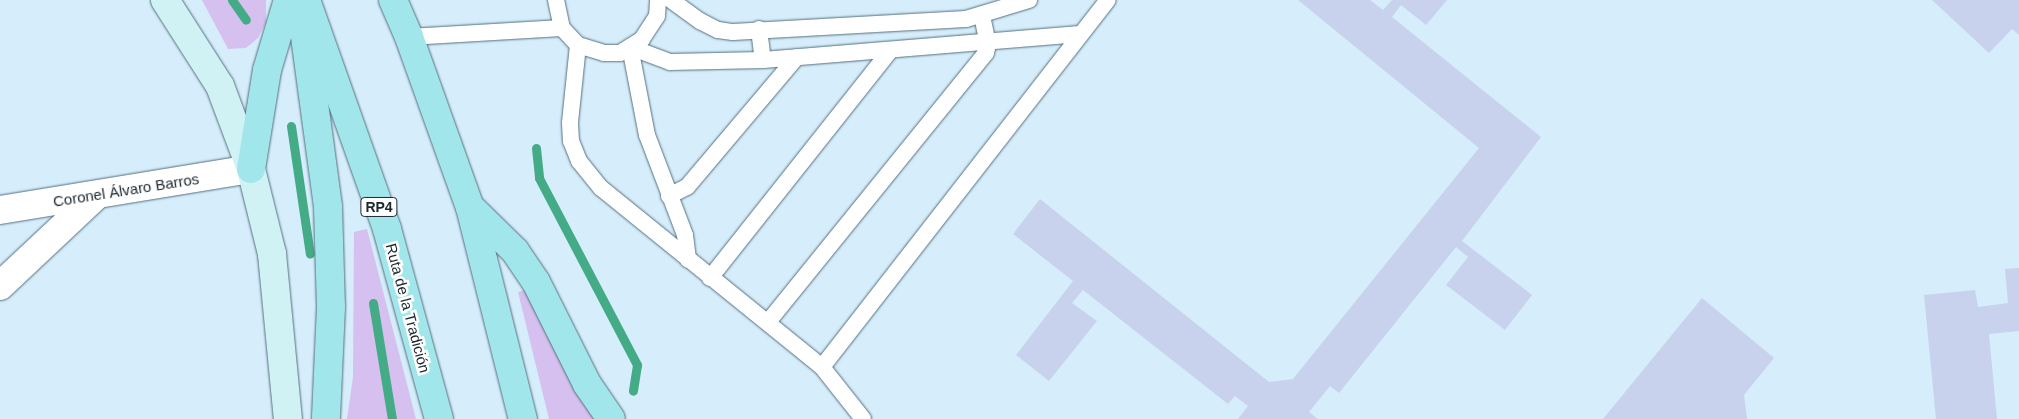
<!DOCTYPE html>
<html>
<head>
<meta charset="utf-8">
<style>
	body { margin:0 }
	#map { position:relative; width:2019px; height:419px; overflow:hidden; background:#d6edfb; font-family:Helvetica,sans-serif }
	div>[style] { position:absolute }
	.green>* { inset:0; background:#d5c0ef }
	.stream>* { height:9px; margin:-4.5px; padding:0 4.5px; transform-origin:4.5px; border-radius:4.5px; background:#43ab86 }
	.building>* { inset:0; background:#c8d2ed }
	.roads { filter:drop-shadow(0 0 1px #556f7f) drop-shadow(0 0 1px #556f7f) }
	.service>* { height:16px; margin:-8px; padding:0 8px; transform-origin:8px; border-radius:8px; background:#fff }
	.minor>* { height:28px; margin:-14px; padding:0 14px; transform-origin:14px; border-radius:14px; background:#fff }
	.tertiary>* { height:28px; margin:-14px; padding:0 14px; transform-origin:14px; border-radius:14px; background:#fff }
	.secondary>* { height:28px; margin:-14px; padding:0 14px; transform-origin:14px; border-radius:14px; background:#d0f2f5 }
	.primary>* { height:28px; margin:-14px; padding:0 14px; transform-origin:14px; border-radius:14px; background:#a1e6eb }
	span { translate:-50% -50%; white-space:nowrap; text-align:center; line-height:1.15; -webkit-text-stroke:5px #fff; paint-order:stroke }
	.shield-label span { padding:1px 4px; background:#fff; border:1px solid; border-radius:4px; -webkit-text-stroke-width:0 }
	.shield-label { font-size:14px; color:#1c272e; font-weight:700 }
	.street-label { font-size:15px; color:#1c272e }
</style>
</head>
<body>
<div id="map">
	<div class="green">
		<div style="clip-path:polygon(202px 0,266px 0,266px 22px,258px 38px,246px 48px,228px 49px)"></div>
		<div style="clip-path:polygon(367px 229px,416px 419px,347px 419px,353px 377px,354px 232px)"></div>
		<div style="clip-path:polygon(526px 290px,565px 371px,594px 419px,549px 419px,518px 292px)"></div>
	</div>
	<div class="stream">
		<div style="left:232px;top:0;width:24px;rotate:55deg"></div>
		<div style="left:291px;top:126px;width:129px;rotate:81.6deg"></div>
		<div style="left:536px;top:148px;width:30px;rotate:84deg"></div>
		<div style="left:539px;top:178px;width:211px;rotate:62.3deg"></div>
		<div style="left:637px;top:365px;width:26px;rotate:99deg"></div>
		<div style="left:373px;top:303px;width:118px;rotate:80.7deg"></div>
	</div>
	<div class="building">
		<div style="clip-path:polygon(1298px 0,1370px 0,1383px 10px,1392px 0,1447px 0,1426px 25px,1401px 5px,1392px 17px,1541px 137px,1462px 241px,1532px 295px,1505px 330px,1446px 285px,1468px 257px,1456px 247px,1339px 393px,1330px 386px,1309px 412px,1318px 419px,1238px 419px,1248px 406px,1235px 396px,1228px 404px,1083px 290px,1072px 303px,1097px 321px,1049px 381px,1016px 355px,1073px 281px,1013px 234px,1040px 199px,1269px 382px,1293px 379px,1479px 148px)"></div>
		<div style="clip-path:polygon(1932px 0,2019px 0,2019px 35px,2012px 29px,1989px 53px)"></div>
		<div style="clip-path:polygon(2019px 268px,2019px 331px,1989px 334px,1997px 419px,1936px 419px,1924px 295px,1975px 290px,1978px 307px,2008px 303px,2005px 269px)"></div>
		<div style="clip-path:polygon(1702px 298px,1774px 358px,1744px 395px,1747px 419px,1603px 419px)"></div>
	</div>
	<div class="roads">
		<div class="service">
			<div style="left:556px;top:0;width:29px;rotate:78deg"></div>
			<div style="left:562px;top:28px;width:23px;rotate:47deg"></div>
			<div style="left:578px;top:45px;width:27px;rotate:17deg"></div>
			<div style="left:604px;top:53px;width:16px"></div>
			<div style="left:620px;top:53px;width:26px;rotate:-32deg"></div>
			<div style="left:642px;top:39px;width:27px;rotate:-57deg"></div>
			<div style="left:657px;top:16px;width:16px;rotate:-86deg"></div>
			<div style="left:671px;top:0;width:36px;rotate:36deg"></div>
			<div style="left:700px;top:21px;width:20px;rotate:27deg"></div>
			<div style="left:718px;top:30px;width:15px;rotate:8deg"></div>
			<div style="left:733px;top:32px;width:233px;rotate:-3.2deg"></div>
			<div style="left:966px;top:19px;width:66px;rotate:-16.8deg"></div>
			<div style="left:759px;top:29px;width:31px;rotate:83deg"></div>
			<div style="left:409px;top:37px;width:153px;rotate:-3.4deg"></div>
			<div style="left:578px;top:45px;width:78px;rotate:95.9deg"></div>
			<div style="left:570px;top:123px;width:18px;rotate:87deg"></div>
			<div style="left:571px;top:141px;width:22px;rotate:68deg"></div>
			<div style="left:579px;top:161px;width:35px;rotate:51deg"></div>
			<div style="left:601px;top:188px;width:284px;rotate:39deg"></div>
			<div style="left:822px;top:367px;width:66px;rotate:51.7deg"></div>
			<div style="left:630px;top:47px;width:43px;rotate:20.6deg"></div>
			<div style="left:670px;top:62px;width:93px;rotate:-1.2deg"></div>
			<div style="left:763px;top:60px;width:318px;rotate:-4.7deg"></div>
			<div style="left:630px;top:47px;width:90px;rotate:79.1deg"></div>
			<div style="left:647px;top:135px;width:107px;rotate:69.2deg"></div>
			<div style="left:685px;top:235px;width:25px;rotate:83deg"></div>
			<div style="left:669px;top:196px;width:20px;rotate:-27deg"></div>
			<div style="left:687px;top:187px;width:170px;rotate:-49.8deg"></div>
			<div style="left:710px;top:278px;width:288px;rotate:-51.6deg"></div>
			<div style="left:768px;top:322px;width:346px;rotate:-51deg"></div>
			<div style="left:986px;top:53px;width:9px;rotate:-77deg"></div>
			<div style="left:988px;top:44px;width:30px;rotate:-102deg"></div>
			<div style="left:822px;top:367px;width:465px;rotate:-52.1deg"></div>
		</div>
		<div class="minor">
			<div style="left:0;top:286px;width:132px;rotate:-43.2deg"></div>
		</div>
		<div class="tertiary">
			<div style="left:0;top:210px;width:254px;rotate:-9.3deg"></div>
		</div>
		<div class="secondary">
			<div style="left:165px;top:0;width:102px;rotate:57.4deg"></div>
			<div style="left:220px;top:86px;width:89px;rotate:69.5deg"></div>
			<div style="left:251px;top:169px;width:88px;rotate:76.1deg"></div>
			<div style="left:272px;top:254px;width:166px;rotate:84.5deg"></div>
		</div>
		<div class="primary">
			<div style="left:306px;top:0;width:243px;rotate:70.5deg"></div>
			<div style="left:387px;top:229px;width:197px;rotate:74.7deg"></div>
			<div style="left:393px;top:0;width:40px;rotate:66.6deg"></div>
			<div style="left:409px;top:37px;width:181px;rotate:70.3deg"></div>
			<div style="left:470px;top:207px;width:219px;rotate:76deg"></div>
			<div style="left:304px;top:29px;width:180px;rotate:82.3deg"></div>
			<div style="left:328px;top:207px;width:100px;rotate:88.3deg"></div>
			<div style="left:331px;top:307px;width:112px;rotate:92.6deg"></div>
			<div style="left:251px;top:169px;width:100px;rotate:-80.8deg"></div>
			<div style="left:267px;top:70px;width:73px;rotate:-73.3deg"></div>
			<div style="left:470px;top:207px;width:63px;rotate:44.4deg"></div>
			<div style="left:515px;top:251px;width:37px;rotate:56deg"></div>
			<div style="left:536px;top:282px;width:114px;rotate:63.4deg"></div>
			<div style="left:587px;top:384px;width:42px;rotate:55.6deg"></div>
		</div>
	</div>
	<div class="shield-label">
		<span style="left:379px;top:207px">RP4</span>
	</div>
	<div class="street-label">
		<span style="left:126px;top:190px;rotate:-9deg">Coronel Álvaro Barros</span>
		<span style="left:408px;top:308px;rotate:75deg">Ruta de la Tradición</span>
	</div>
</div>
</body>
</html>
